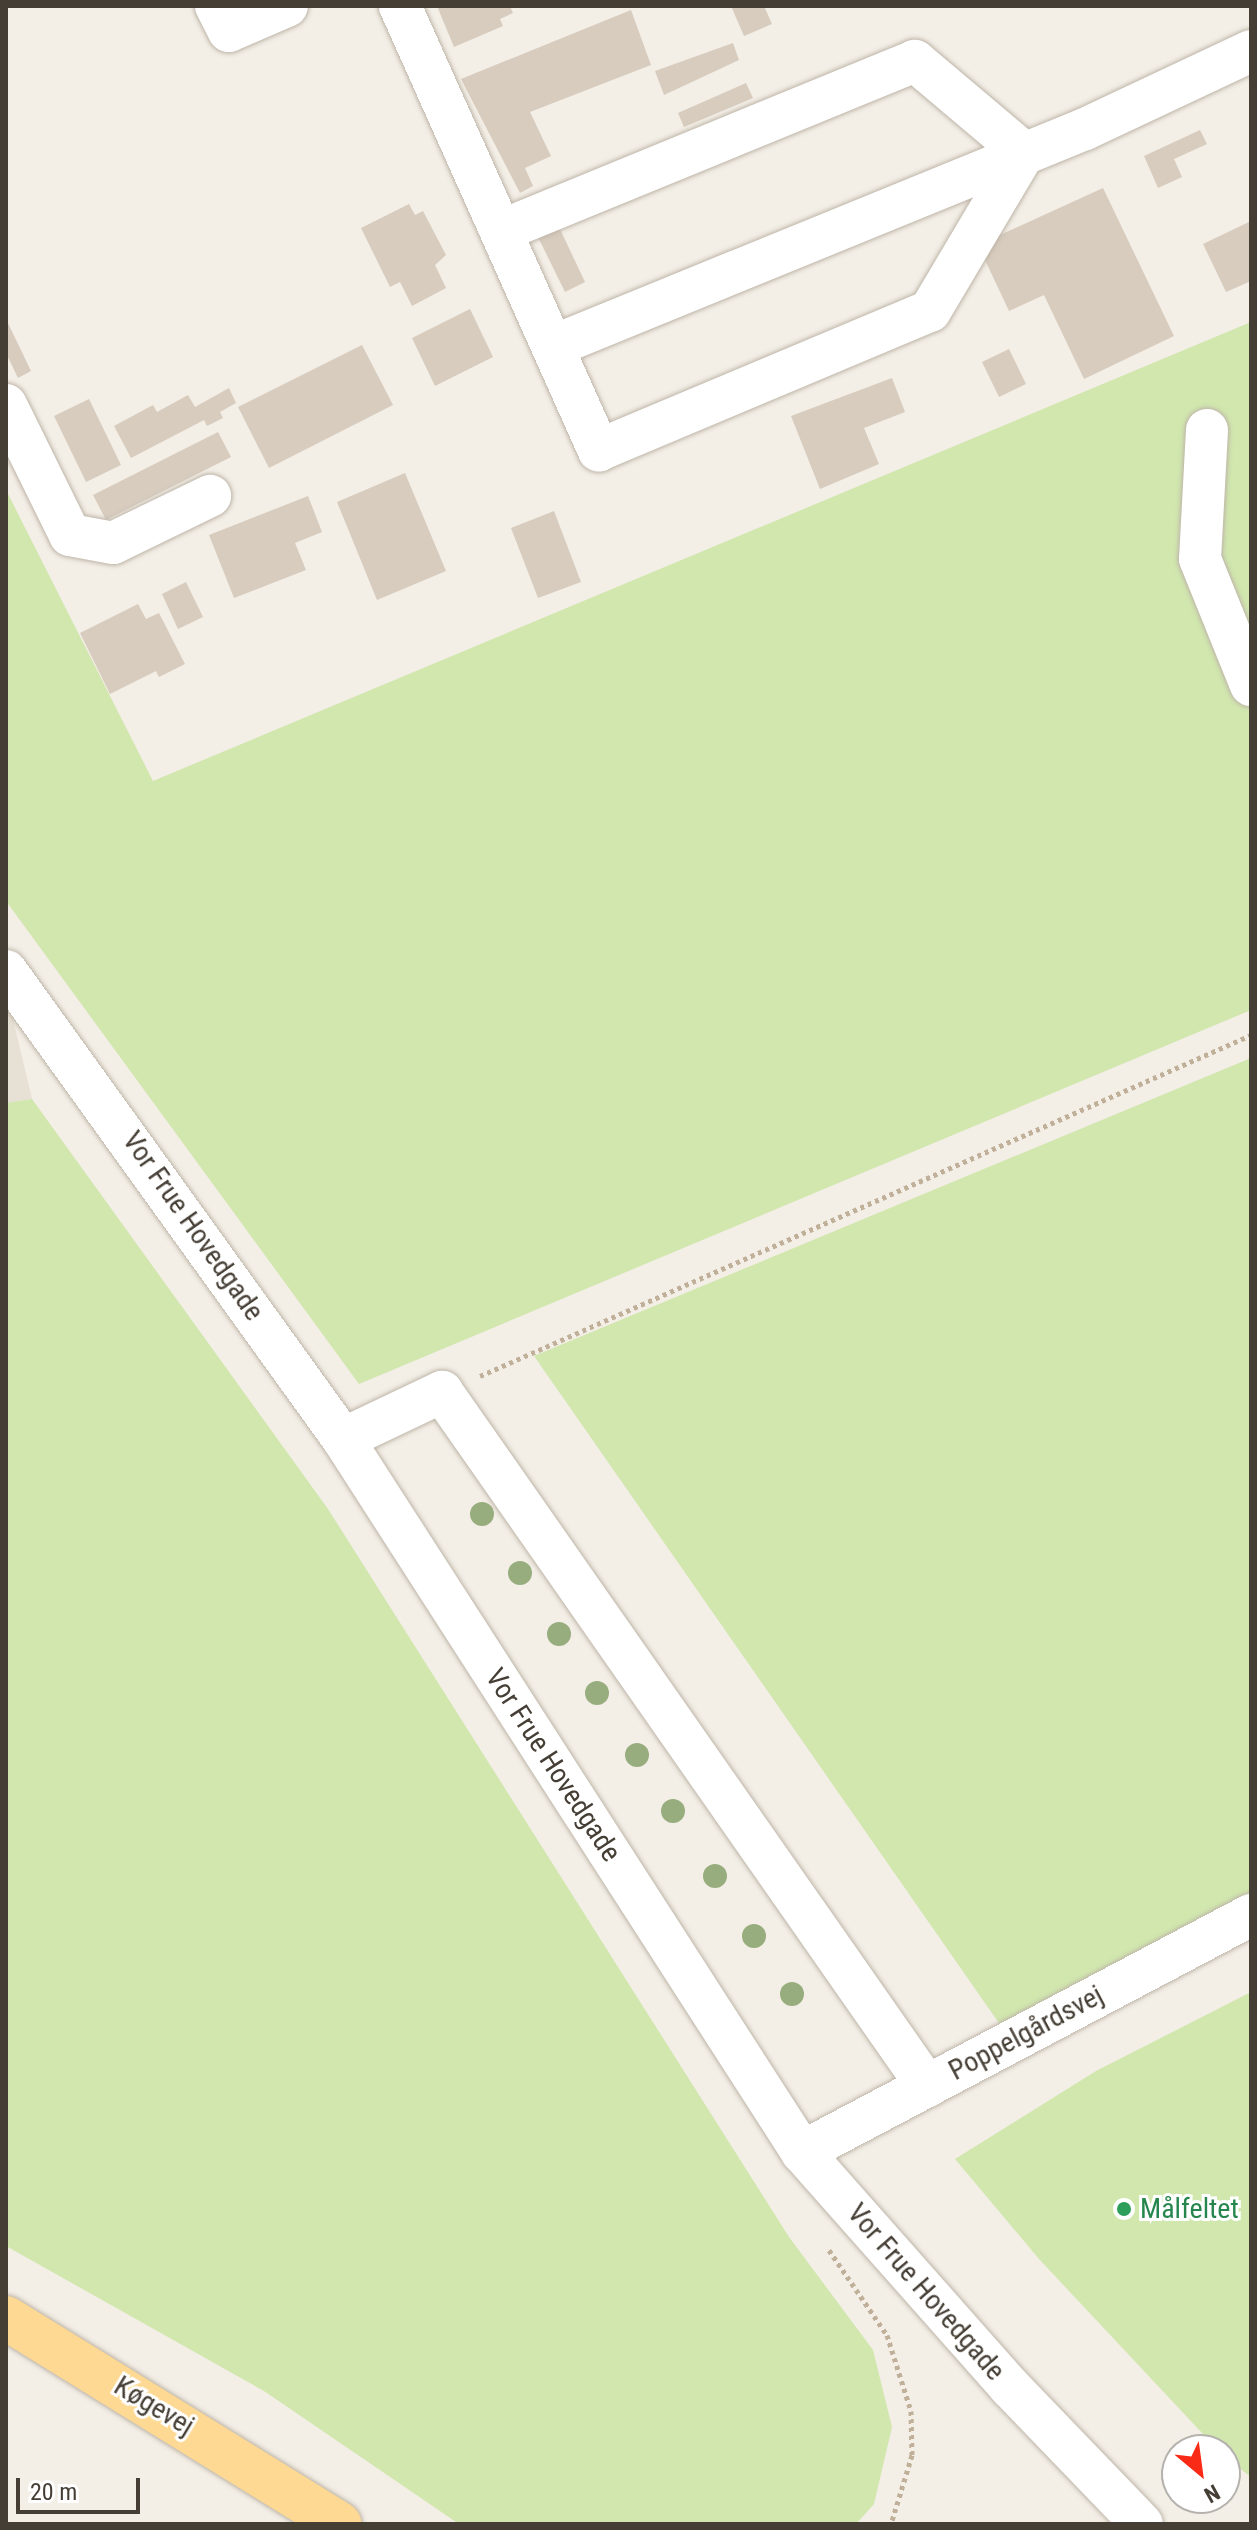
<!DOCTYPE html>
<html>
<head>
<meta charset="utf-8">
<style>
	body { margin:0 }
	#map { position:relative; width:1257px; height:2530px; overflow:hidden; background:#f3eee6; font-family:"Roboto Condensed",sans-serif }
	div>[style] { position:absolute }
	.residential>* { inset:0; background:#e7e0d4 }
	.green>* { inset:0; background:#d1e7ae }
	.building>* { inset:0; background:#d7ccbe }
	.path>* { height:5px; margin-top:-2.5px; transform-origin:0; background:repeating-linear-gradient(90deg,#c0b099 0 4px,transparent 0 8px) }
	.roads { filter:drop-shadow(0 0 2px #beb5a8) drop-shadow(0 0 2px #beb5a8) }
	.minor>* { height:42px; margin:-21px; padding:0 21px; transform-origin:21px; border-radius:21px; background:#fff }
	.major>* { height:44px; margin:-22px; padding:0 22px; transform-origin:22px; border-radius:22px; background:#fed994 }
	.trees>* { width:24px; height:24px; margin:-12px; border-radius:50%; background:#97ad7e }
	.dots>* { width:22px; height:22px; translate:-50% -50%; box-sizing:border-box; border:4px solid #fff; border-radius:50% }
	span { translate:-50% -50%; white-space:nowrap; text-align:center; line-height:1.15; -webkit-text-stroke:6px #fff; paint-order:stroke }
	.street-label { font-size:28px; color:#453e35 }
	.leisure-label { font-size:28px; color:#27864d }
	.left { translate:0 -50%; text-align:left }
	.frame { position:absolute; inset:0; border:8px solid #453e35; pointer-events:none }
	.north { position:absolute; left:1161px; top:2434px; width:80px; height:80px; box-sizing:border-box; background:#fff; border:2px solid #b5b2ae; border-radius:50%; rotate:151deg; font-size:22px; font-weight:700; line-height:32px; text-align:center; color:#453e35 }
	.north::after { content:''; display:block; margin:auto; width:28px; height:36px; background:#f92a16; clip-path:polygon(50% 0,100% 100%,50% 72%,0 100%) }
	.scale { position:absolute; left:16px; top:2478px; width:124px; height:36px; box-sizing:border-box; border:4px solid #453e35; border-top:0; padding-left:10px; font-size:24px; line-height:28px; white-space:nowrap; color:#453e35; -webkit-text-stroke:6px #fff; paint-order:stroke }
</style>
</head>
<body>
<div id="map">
	<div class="residential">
		<div style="clip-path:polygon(6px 990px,32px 1099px,6px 1103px)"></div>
	</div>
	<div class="green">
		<div style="clip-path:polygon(1251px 322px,1251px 1010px,359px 1384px,6px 901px,6px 490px,153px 781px)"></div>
		<div style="clip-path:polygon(1251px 1058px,1251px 1893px,1001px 2026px,534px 1356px)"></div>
		<div style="clip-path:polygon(32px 1099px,328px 1509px,789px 2237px,873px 2350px,892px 2427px,874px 2504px,856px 2524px,459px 2524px,264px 2391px,6px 2246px,6px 1103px)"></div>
		<div style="clip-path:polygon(1251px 1992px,1251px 2477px,1225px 2457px,1225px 2450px,1218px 2450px,1039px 2259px,955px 2159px,1096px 2071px)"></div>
	</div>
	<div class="building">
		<div style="clip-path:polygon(437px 6px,510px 6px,513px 13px,500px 19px,503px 26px,454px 47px)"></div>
		<div style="clip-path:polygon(731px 6px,764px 6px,772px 24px,744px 36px)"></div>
		<div style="clip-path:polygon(631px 10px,651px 65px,530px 112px,551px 156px,525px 168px,533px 186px,520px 193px,461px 79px)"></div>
		<div style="clip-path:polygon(733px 43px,739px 60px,664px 95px,655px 71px)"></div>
		<div style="clip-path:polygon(746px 83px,753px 98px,684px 127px,678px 113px)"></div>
		<div style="clip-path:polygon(1200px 130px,1207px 144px,1174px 159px,1182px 177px,1158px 188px,1144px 156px)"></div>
		<div style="clip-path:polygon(1103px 188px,1174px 336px,1084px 379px,1044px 295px,1009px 311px,978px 245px)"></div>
		<div style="clip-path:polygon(409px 204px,415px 215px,423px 211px,446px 255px,435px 265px,446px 288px,412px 306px,400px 282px,390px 287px,361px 228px)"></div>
		<div style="clip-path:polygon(1251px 221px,1251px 281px,1226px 292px,1203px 244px)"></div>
		<div style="clip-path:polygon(559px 227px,585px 282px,565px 292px,538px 237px)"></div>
		<div style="clip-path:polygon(470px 309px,493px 357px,435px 386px,412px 338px)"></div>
		<div style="clip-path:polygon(6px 319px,31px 371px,18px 378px,6px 353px)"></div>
		<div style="clip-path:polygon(362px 345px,393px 405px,269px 468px,238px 407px)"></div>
		<div style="clip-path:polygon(1009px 349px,1026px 384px,999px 397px,982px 362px)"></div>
		<div style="clip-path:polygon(892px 378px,905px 412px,864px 428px,879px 464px,820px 489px,791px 416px)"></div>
		<div style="clip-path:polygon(229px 388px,236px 403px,220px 412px,223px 418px,207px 426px,204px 420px,131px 458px,114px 426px,153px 405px,157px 412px,188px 395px,195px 407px)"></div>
		<div style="clip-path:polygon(89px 399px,121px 465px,86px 482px,54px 416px)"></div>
		<div style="clip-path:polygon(218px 432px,231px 457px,106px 520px,93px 495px)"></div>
		<div style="clip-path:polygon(405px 473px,446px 571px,377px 600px,337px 502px)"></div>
		<div style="clip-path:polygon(308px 496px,322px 532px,295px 543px,306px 570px,234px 598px,209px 535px)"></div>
		<div style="clip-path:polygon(554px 511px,581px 582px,538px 598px,511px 528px)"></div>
		<div style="clip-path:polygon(186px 582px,203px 617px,178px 629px,162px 594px)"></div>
		<div style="clip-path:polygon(138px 604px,146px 619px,159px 613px,185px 664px,159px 677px,156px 671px,110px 694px,80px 633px)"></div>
	</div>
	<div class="path">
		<div style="left:480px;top:1376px;width:843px;rotate:-23.86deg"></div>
		<div style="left:829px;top:2250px;width:103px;rotate:55.7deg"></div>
		<div style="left:887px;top:2335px;width:80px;rotate:72.5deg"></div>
		<div style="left:911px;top:2411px;width:44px;rotate:88.7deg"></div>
		<div style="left:912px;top:2455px;width:72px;rotate:106.9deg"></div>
	</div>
	<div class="roads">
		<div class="minor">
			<div style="left:216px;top:6px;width:28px;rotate:63deg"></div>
			<div style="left:229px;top:31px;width:63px;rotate:-23.3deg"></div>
			<div style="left:400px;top:6px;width:487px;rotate:65.9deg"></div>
			<div style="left:599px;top:450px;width:359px;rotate:-22.8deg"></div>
			<div style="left:930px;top:311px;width:184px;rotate:-59.3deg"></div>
			<div style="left:1024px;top:153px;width:143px;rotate:-139.8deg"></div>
			<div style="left:915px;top:61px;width:445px;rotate:157.7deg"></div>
			<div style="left:556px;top:345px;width:571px;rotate:-22.21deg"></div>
			<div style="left:1085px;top:129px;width:183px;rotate:-25.2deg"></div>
			<div style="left:6px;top:405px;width:145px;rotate:63.8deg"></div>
			<div style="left:70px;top:535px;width:44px;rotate:10.5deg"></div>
			<div style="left:113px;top:543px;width:108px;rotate:-25.9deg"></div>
			<div style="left:1207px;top:430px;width:129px;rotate:93.1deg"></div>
			<div style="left:1200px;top:559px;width:136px;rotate:68deg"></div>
			<div style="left:6px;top:971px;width:577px;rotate:54.24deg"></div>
			<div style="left:343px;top:1439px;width:848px;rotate:57.23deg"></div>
			<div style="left:802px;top:2152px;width:314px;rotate:48.5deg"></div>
			<div style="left:1010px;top:2387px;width:190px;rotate:46.1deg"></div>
			<div style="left:343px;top:1439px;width:110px;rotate:-25.4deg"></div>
			<div style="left:442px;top:1392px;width:847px;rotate:55.05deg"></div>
			<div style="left:802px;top:2152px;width:508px;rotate:-27.83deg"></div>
		</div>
		<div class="major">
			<div style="left:6px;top:2318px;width:392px;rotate:31.7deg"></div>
		</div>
	</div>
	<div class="trees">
		<div style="left:482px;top:1514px"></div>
		<div style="left:520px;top:1573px"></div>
		<div style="left:559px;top:1634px"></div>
		<div style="left:597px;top:1693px"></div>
		<div style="left:637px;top:1755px"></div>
		<div style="left:673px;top:1811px"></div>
		<div style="left:715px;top:1876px"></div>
		<div style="left:754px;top:1936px"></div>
		<div style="left:792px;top:1994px"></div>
	</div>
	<div class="dots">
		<div style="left:1124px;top:2209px;background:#2e9e5b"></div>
	</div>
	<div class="street-label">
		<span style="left:193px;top:1226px;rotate:55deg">Vor Frue Hovedgade</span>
		<span style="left:553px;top:1765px;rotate:57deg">Vor Frue Hovedgade</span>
		<span style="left:1026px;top:2033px;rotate:-28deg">Poppelgårdsvej</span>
		<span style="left:926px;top:2292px;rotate:49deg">Vor Frue Hovedgade</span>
		<span style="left:154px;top:2406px;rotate:31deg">Køgevej</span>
	</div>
	<div class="leisure-label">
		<span class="left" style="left:1140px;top:2209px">Målfeltet</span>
	</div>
	<div class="frame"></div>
	<div class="north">N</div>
	<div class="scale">20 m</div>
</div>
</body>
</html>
